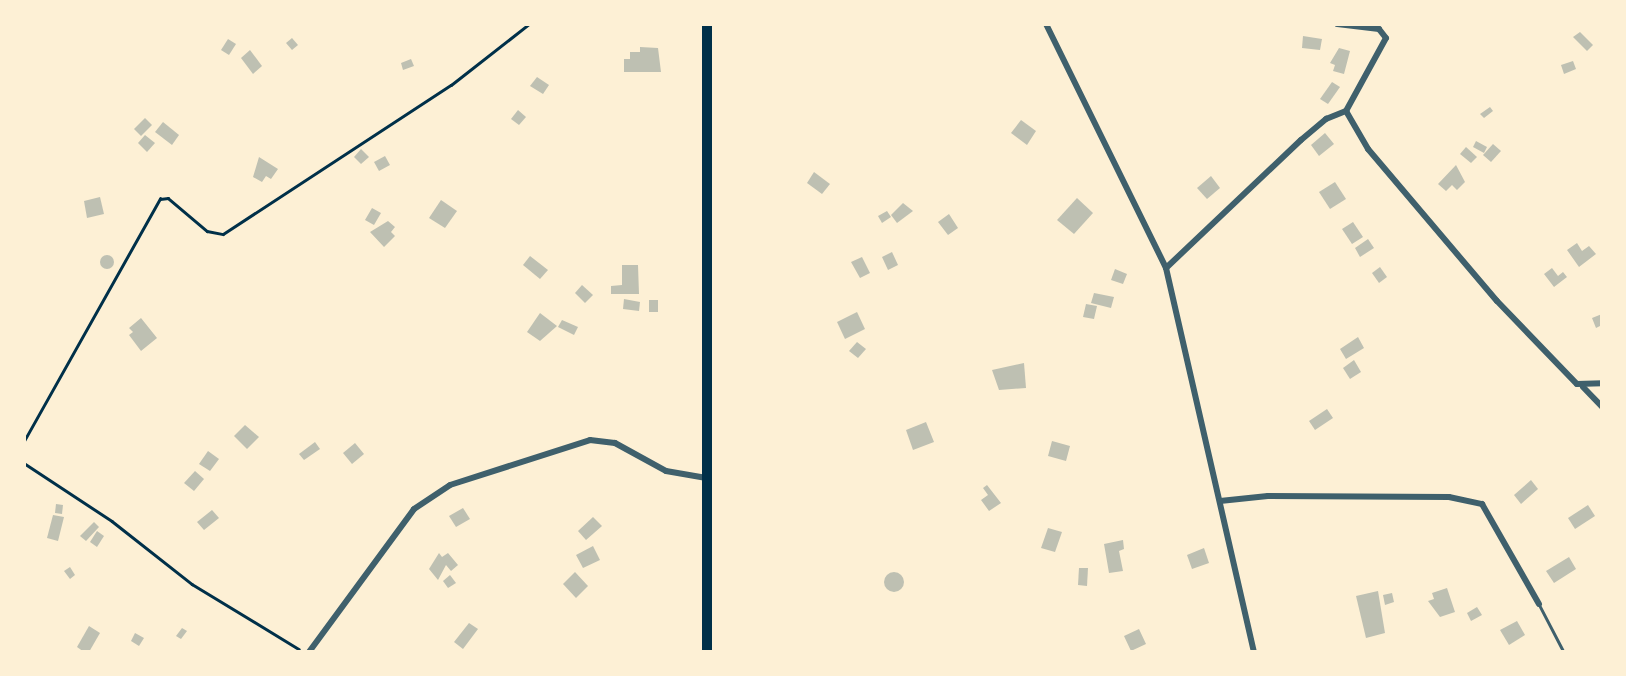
<!DOCTYPE html>
<html>
<head>
<meta charset="utf-8">
<style>
	body { margin:0 }
	#map { position:relative; width:1626px; height:676px; overflow:hidden; background:#fdf0d5; font-family:"PT Sans",sans-serif }
	div>[style] { position:absolute }
	.building>* { inset:0; background:#bec0b2 }
	.round { border-radius:50% }
	.path>* { height:2.5px; margin:-1.25px; padding:0 1.25px; transform-origin:1.25px; border-radius:1.25px; background:#003049 }
	.service>* { height:2.5px; margin:-1.25px; padding:0 1.25px; transform-origin:1.25px; border-radius:1.25px; background:#3f606c }
	.minor>* { height:6px; margin:-3px; padding:0 3px; transform-origin:3px; border-radius:3px; background:#3f606c }
	.primary>* { height:10px; margin:-5px; padding:0 5px; transform-origin:5px; border-radius:5px; background:#003049 }
	span { translate:-50% -50%; white-space:nowrap; text-align:center; line-height:1.15; -webkit-text-stroke:7px #fdf0d5; paint-order:stroke }
	.frame { position:absolute; inset:0; border:26px solid #fdf0d5; pointer-events:none }
</style>
</head>
<body>
<div id="map">
	<div class="building">
		<div style="clip-path:polygon(1580px 32px,1593px 45px,1587px 51px,1573px 37px)"></div>
		<div style="clip-path:polygon(1303px 36px,1322px 39px,1320px 50px,1302px 48px)"></div>
		<div style="clip-path:polygon(292px 38px,298px 45px,292px 50px,286px 43px)"></div>
		<div style="clip-path:polygon(228px 39px,236px 44px,229px 55px,221px 50px)"></div>
		<div style="clip-path:polygon(640px 47px,658px 48px,661px 72px,624px 72px,624px 59px,630px 59px,630px 52px,640px 52px)"></div>
		<div style="clip-path:polygon(1339px 48px,1350px 51px,1344px 74px,1333px 71px,1335px 65px,1330px 63px)"></div>
		<div style="clip-path:polygon(250px 50px,262px 66px,253px 74px,241px 58px)"></div>
		<div style="clip-path:polygon(411px 59px,414px 66px,403px 70px,401px 63px)"></div>
		<div style="clip-path:polygon(1573px 61px,1576px 69px,1564px 74px,1561px 65px)"></div>
		<div style="clip-path:polygon(537px 77px,549px 85px,543px 94px,530px 86px)"></div>
		<div style="clip-path:polygon(1332px 82px,1340px 87px,1328px 104px,1320px 99px)"></div>
		<div style="clip-path:polygon(1490px 107px,1493px 111px,1484px 118px,1480px 114px)"></div>
		<div style="clip-path:polygon(518px 110px,526px 117px,519px 125px,511px 119px)"></div>
		<div style="clip-path:polygon(145px 118px,152px 125px,141px 136px,134px 129px)"></div>
		<div style="clip-path:polygon(1021px 120px,1036px 131px,1027px 145px,1011px 133px)"></div>
		<div style="clip-path:polygon(163px 122px,179px 135px,172px 145px,155px 132px)"></div>
		<div style="clip-path:polygon(1325px 133px,1334px 144px,1319px 156px,1311px 145px)"></div>
		<div style="clip-path:polygon(145px 135px,155px 143px,147px 152px,138px 143px)"></div>
		<div style="clip-path:polygon(1476px 141px,1487px 147px,1484px 153px,1473px 147px)"></div>
		<div style="clip-path:polygon(1493px 144px,1501px 151px,1491px 162px,1483px 155px)"></div>
		<div style="clip-path:polygon(1466px 147px,1477px 157px,1471px 163px,1460px 154px)"></div>
		<div style="clip-path:polygon(361px 149px,369px 157px,361px 164px,354px 157px)"></div>
		<div style="clip-path:polygon(385px 156px,390px 165px,379px 171px,374px 162px)"></div>
		<div style="clip-path:polygon(259px 157px,278px 169px,271px 179px,266px 176px,262px 182px,253px 177px)"></div>
		<div style="clip-path:polygon(1456px 165px,1465px 182px,1457px 190px,1452px 185px,1446px 191px,1438px 184px)"></div>
		<div style="clip-path:polygon(814px 172px,830px 184px,822px 194px,807px 183px)"></div>
		<div style="clip-path:polygon(1211px 176px,1220px 188px,1207px 199px,1197px 188px)"></div>
		<div style="clip-path:polygon(1335px 182px,1346px 199px,1330px 209px,1319px 192px)"></div>
		<div style="clip-path:polygon(100px 197px,104px 214px,87px 218px,84px 201px)"></div>
		<div style="clip-path:polygon(1077px 198px,1093px 213px,1074px 234px,1057px 220px)"></div>
		<div style="clip-path:polygon(441px 200px,457px 211px,445px 228px,429px 218px)"></div>
		<div style="clip-path:polygon(903px 203px,913px 211px,897px 223px,891px 215px)"></div>
		<div style="clip-path:polygon(372px 208px,381px 213px,374px 225px,365px 220px)"></div>
		<div style="clip-path:polygon(887px 211px,891px 217px,882px 223px,878px 216px)"></div>
		<div style="clip-path:polygon(949px 214px,958px 228px,948px 235px,938px 222px)"></div>
		<div style="clip-path:polygon(388px 221px,395px 227px,391px 232px,395px 236px,384px 247px,370px 232px)"></div>
		<div style="clip-path:polygon(1353px 222px,1363px 237px,1352px 244px,1342px 229px)"></div>
		<div style="clip-path:polygon(1368px 239px,1374px 248px,1360px 257px,1355px 248px)"></div>
		<div style="clip-path:polygon(1577px 243px,1582px 251px,1589px 246px,1596px 254px,1579px 267px,1567px 250px)"></div>
		<div style="clip-path:polygon(892px 252px,898px 265px,888px 270px,882px 257px)"></div>
		<div class="round" style="left:100px;top:255px;width:14px;height:14px"></div>
		<div style="clip-path:polygon(530px 256px,548px 270px,540px 279px,523px 265px)"></div>
		<div style="clip-path:polygon(862px 257px,870px 273px,860px 278px,851px 262px)"></div>
		<div style="clip-path:polygon(622px 265px,638px 265px,639px 294px,611px 294px,611px 286px,622px 285px)"></div>
		<div style="clip-path:polygon(1380px 267px,1387px 277px,1379px 283px,1372px 273px)"></div>
		<div style="clip-path:polygon(1552px 268px,1558px 276px,1563px 272px,1567px 277px,1554px 287px,1544px 274px)"></div>
		<div style="clip-path:polygon(1115px 269px,1127px 274px,1123px 284px,1111px 280px)"></div>
		<div style="clip-path:polygon(582px 285px,593px 295px,585px 303px,575px 293px)"></div>
		<div style="clip-path:polygon(1094px 293px,1114px 297px,1111px 308px,1091px 303px)"></div>
		<div style="clip-path:polygon(624px 299px,640px 302px,639px 311px,623px 309px)"></div>
		<div style="clip-path:polygon(649px 300px,658px 300px,658px 312px,649px 312px)"></div>
		<div style="clip-path:polygon(1086px 304px,1097px 306px,1094px 319px,1083px 317px)"></div>
		<div style="clip-path:polygon(857px 312px,865px 329px,845px 339px,837px 322px)"></div>
		<div style="clip-path:polygon(540px 313px,557px 326px,540px 341px,527px 332px)"></div>
		<div style="clip-path:polygon(1602px 314px,1602px 325px,1596px 328px,1592px 318px)"></div>
		<div style="clip-path:polygon(141px 318px,157px 338px,141px 351px,129px 335px,133px 332px,129px 328px)"></div>
		<div style="clip-path:polygon(562px 320px,578px 327px,574px 335px,558px 327px)"></div>
		<div style="clip-path:polygon(1358px 337px,1364px 348px,1346px 359px,1340px 349px)"></div>
		<div style="clip-path:polygon(857px 342px,866px 349px,858px 358px,849px 351px)"></div>
		<div style="clip-path:polygon(1354px 360px,1361px 372px,1350px 379px,1343px 368px)"></div>
		<div style="clip-path:polygon(1024px 363px,1026px 388px,999px 390px,992px 370px)"></div>
		<div style="clip-path:polygon(1327px 409px,1333px 418px,1315px 430px,1309px 421px)"></div>
		<div style="clip-path:polygon(926px 422px,934px 442px,913px 450px,906px 430px)"></div>
		<div style="clip-path:polygon(245px 425px,259px 437px,247px 449px,234px 436px)"></div>
		<div style="clip-path:polygon(1052px 441px,1070px 446px,1066px 461px,1048px 456px)"></div>
		<div style="clip-path:polygon(315px 442px,320px 449px,304px 460px,299px 454px)"></div>
		<div style="clip-path:polygon(355px 443px,364px 454px,352px 464px,343px 453px)"></div>
		<div style="clip-path:polygon(208px 451px,219px 459px,210px 471px,199px 464px)"></div>
		<div style="clip-path:polygon(195px 471px,204px 479px,194px 491px,184px 483px)"></div>
		<div style="clip-path:polygon(1531px 480px,1538px 489px,1521px 504px,1514px 495px)"></div>
		<div style="clip-path:polygon(987px 485px,1001px 503px,989px 511px,981px 500px,988px 495px,983px 488px)"></div>
		<div style="clip-path:polygon(56px 504px,63px 505px,62px 514px,55px 513px)"></div>
		<div style="clip-path:polygon(1588px 505px,1595px 516px,1575px 529px,1568px 518px)"></div>
		<div style="clip-path:polygon(463px 508px,470px 519px,456px 527px,449px 516px)"></div>
		<div style="clip-path:polygon(212px 510px,219px 518px,204px 530px,197px 522px)"></div>
		<div style="clip-path:polygon(53px 515px,64px 517px,58px 541px,47px 538px)"></div>
		<div style="clip-path:polygon(593px 517px,602px 526px,586px 540px,578px 531px)"></div>
		<div style="clip-path:polygon(94px 522px,99px 527px,86px 541px,80px 536px)"></div>
		<div style="clip-path:polygon(1048px 528px,1062px 532px,1055px 552px,1041px 548px)"></div>
		<div style="clip-path:polygon(97px 531px,104px 536px,97px 547px,90px 542px)"></div>
		<div style="clip-path:polygon(1123px 540px,1124px 549px,1119px 551px,1123px 571px,1109px 573px,1104px 544px)"></div>
		<div style="clip-path:polygon(593px 546px,600px 560px,583px 568px,576px 555px)"></div>
		<div style="clip-path:polygon(1204px 548px,1209px 563px,1192px 569px,1187px 555px)"></div>
		<div style="clip-path:polygon(439px 553px,442px 557px,448px 553px,458px 565px,451px 571px,446px 565px,438px 580px,429px 569px)"></div>
		<div style="clip-path:polygon(1569px 557px,1576px 569px,1554px 583px,1546px 571px)"></div>
		<div style="clip-path:polygon(70px 567px,75px 575px,70px 579px,64px 571px)"></div>
		<div style="clip-path:polygon(1079px 568px,1088px 568px,1087px 586px,1078px 585px)"></div>
		<div class="round" style="left:884px;top:572px;width:20px;height:20px"></div>
		<div style="clip-path:polygon(575px 572px,588px 586px,576px 598px,563px 584px)"></div>
		<div style="clip-path:polygon(450px 575px,456px 583px,448px 588px,443px 581px)"></div>
		<div style="clip-path:polygon(1447px 588px,1455px 612px,1440px 617px,1428px 601px,1434px 599px,1432px 593px)"></div>
		<div style="clip-path:polygon(1378px 591px,1385px 633px,1366px 638px,1356px 596px)"></div>
		<div style="clip-path:polygon(1392px 593px,1394px 602px,1385px 605px,1383px 595px)"></div>
		<div style="clip-path:polygon(1477px 607px,1482px 615px,1471px 621px,1467px 613px)"></div>
		<div style="clip-path:polygon(1517px 621px,1525px 635px,1509px 645px,1500px 630px)"></div>
		<div style="clip-path:polygon(469px 623px,478px 629px,463px 649px,454px 642px)"></div>
		<div style="clip-path:polygon(89px 626px,100px 633px,89px 652px,84px 652px,77px 647px)"></div>
		<div style="clip-path:polygon(182px 628px,187px 631px,181px 639px,176px 636px)"></div>
		<div style="clip-path:polygon(1139px 629px,1146px 644px,1131px 651px,1124px 636px)"></div>
		<div style="clip-path:polygon(135px 633px,144px 638px,139px 646px,131px 641px)"></div>
	</div>
	<div class="path">
		<div style="left:24px;top:441px;width:278px;rotate:-60.7deg"></div>
		<div style="left:160px;top:199px;width:8px;rotate:-7deg"></div>
		<div style="left:168px;top:198px;width:51px;rotate:40.2deg"></div>
		<div style="left:207px;top:231px;width:16px;rotate:11deg"></div>
		<div style="left:223px;top:234px;width:272px;rotate:-33.2deg"></div>
		<div style="left:451px;top:85px;width:99px;rotate:-38deg"></div>
		<div style="left:24px;top:463px;width:105px;rotate:33.4deg"></div>
		<div style="left:112px;top:521px;width:102px;rotate:38.2deg"></div>
		<div style="left:192px;top:584px;width:125px;rotate:31.3deg"></div>
	</div>
	<div class="service">
		<div style="left:1539px;top:604px;width:54px;rotate:62.5deg"></div>
	</div>
	<div class="minor">
		<div style="left:1046px;top:24px;width:272px;rotate:63.8deg"></div>
		<div style="left:1166px;top:268px;width:394px;rotate:77.1deg"></div>
		<div style="left:1346px;top:111px;width:44px;rotate:59.9deg"></div>
		<div style="left:1368px;top:149px;width:199px;rotate:49.7deg"></div>
		<div style="left:1497px;top:301px;width:115px;rotate:46.1deg"></div>
		<div style="left:1577px;top:384px;width:25px;rotate:-2deg"></div>
		<div style="left:1166px;top:268px;width:186px;rotate:-43.5deg"></div>
		<div style="left:1301px;top:140px;width:33px;rotate:-40deg"></div>
		<div style="left:1326px;top:119px;width:22px;rotate:-22deg"></div>
		<div style="left:1346px;top:111px;width:83px;rotate:-61.3deg"></div>
		<div style="left:1386px;top:38px;width:11px;rotate:-128deg"></div>
		<div style="left:1379px;top:29px;width:42px;rotate:-173.2deg"></div>
		<div style="left:1583px;top:387px;width:28px;rotate:46deg"></div>
		<div style="left:1220px;top:501px;width:48px;rotate:-5.9deg"></div>
		<div style="left:1268px;top:496px;width:181px;rotate:0.3deg"></div>
		<div style="left:1449px;top:497px;width:34px;rotate:12deg"></div>
		<div style="left:1482px;top:504px;width:115px;rotate:60.3deg"></div>
		<div style="left:309px;top:652px;width:177px;rotate:-53.7deg"></div>
		<div style="left:414px;top:509px;width:43px;rotate:-33.7deg"></div>
		<div style="left:450px;top:485px;width:147px;rotate:-17.8deg"></div>
		<div style="left:590px;top:440px;width:25px;rotate:7deg"></div>
		<div style="left:615px;top:443px;width:58px;rotate:28.8deg"></div>
		<div style="left:666px;top:471px;width:41px;rotate:9.9deg"></div>
	</div>
	<div class="primary">
		<div style="left:707px;top:652px;width:628px;rotate:-90deg"></div>
	</div>
	<div class="frame"></div>
</div>
</body>
</html>
